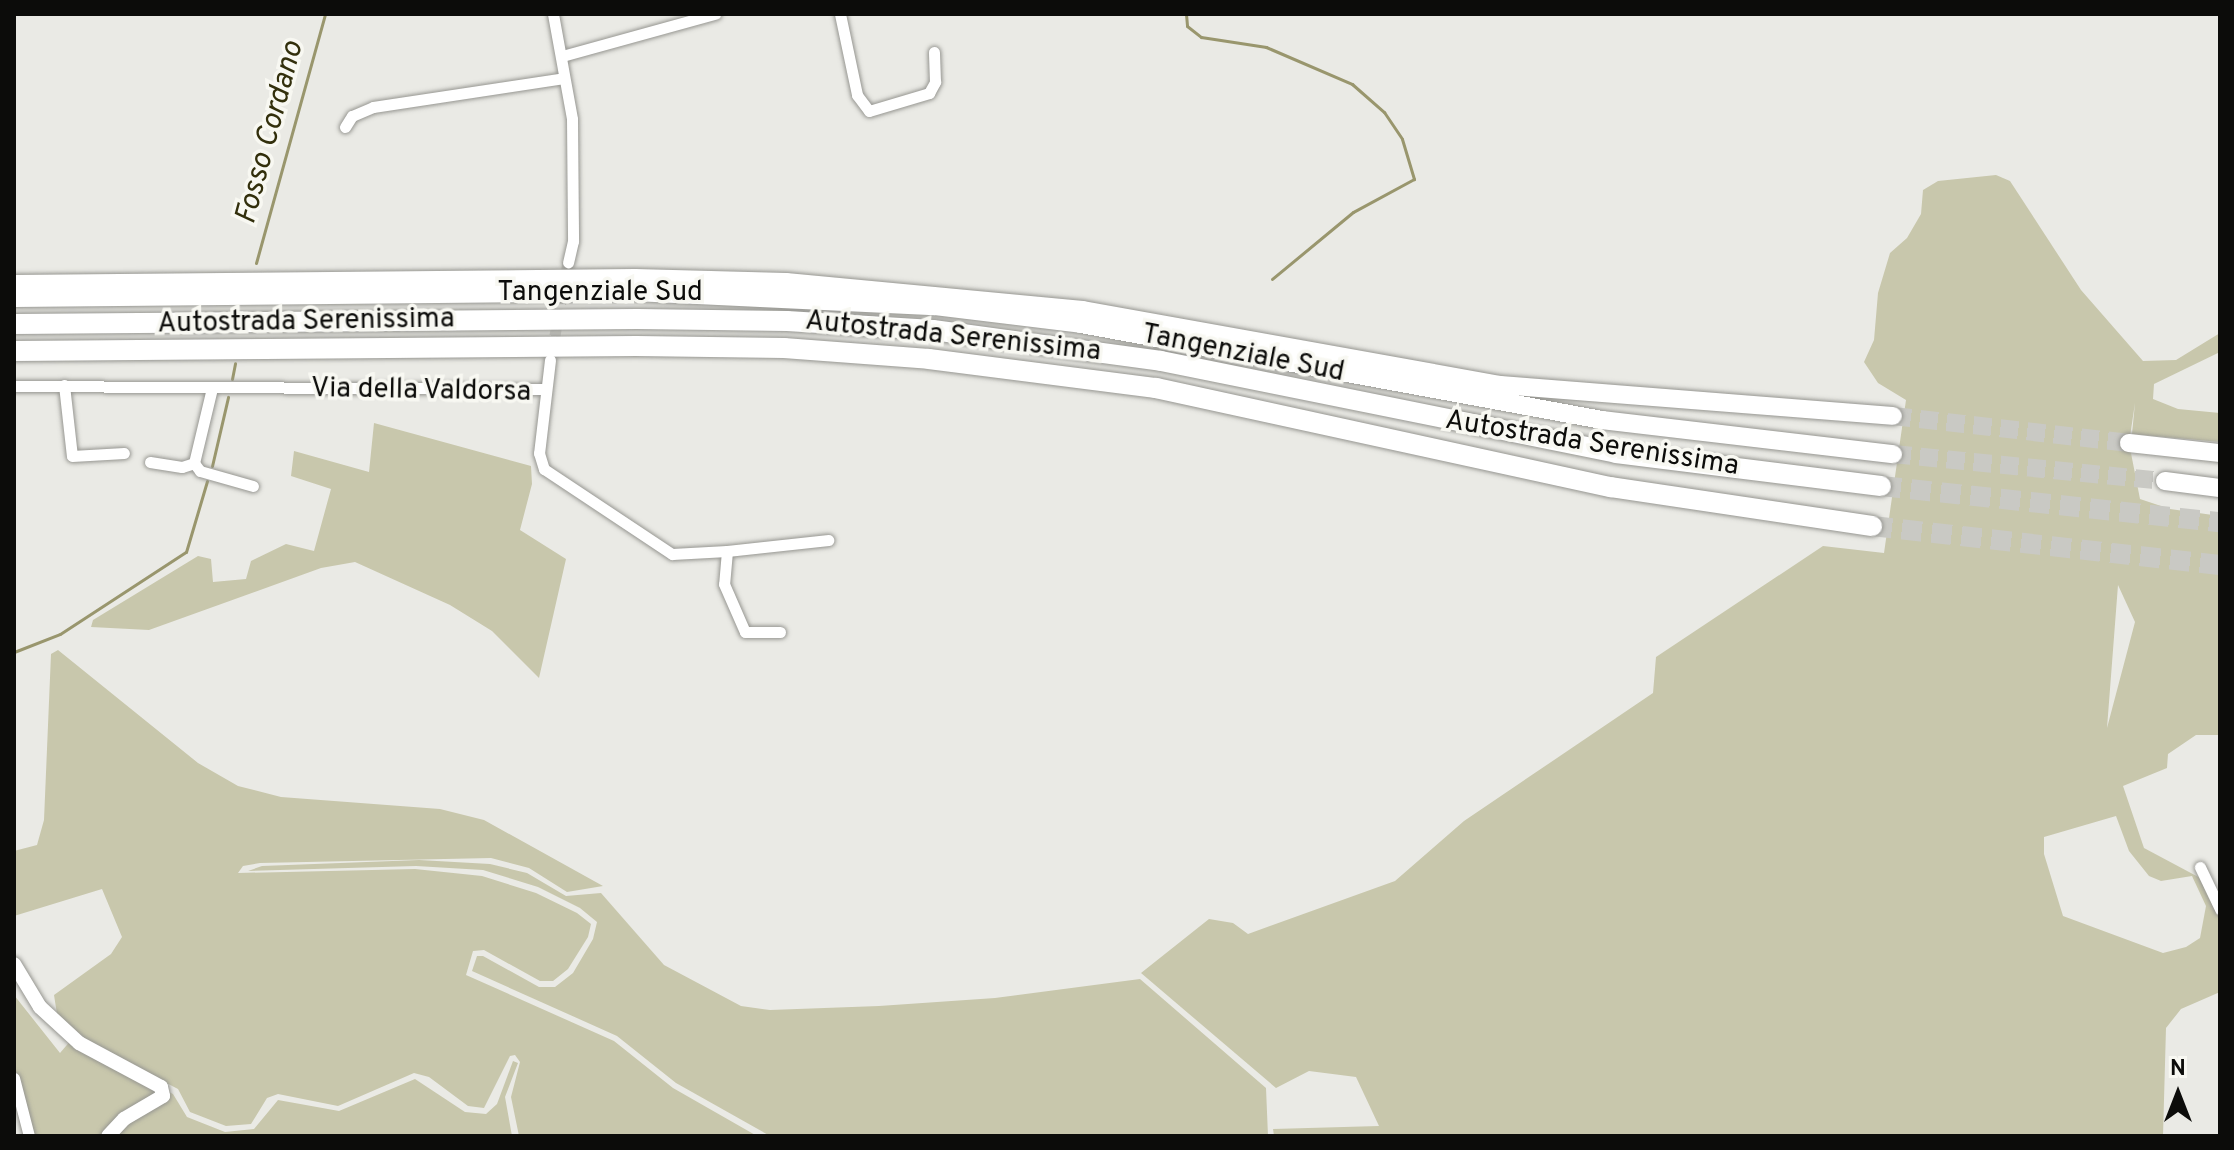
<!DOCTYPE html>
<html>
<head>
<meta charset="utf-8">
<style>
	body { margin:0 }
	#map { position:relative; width:2234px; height:1150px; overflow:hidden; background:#eaeae5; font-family:Overpass,sans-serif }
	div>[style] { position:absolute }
	.green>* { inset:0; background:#c8c7ac }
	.stream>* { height:3px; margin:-1.5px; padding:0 1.5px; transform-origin:1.5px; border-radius:1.5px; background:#99966d }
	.minor-tunnel>* { height:11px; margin-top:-5.5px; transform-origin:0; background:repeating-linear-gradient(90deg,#c9c9c4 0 11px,transparent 0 16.5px) }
	.trunk-tunnel>* { height:18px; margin-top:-9px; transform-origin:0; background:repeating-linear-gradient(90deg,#c9c9c4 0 18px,transparent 0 27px) }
	.motorway-tunnel>* { height:20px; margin-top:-10px; transform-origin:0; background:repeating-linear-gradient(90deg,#c9c9c4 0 20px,transparent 0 30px) }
	.roads { filter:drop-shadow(0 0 2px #969691) drop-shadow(0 0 2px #969691) }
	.minor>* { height:11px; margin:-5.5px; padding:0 5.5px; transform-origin:5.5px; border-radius:5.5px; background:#fff }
	.tertiary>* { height:14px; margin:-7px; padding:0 7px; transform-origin:7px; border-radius:7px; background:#fff }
	.trunk>* { height:18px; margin:-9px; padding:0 9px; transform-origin:9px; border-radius:9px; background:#fff }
	.motorway>* { height:20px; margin:-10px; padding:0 10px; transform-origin:10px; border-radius:10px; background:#fff }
	span { translate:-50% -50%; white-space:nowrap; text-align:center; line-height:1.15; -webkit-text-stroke:7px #f8f8f2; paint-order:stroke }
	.street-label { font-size:28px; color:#0c0c0a }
	.water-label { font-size:30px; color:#322f0c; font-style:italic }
	.frame { position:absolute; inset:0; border:16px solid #0c0c0a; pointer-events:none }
	.north { position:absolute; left:2138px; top:1054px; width:80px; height:80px; -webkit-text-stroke:6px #f8f8f2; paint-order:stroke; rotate:0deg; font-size:22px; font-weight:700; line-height:32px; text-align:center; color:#0c0c0a }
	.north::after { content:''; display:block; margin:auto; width:28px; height:36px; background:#0c0c0a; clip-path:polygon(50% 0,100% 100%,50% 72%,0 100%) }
</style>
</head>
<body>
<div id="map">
	<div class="green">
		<div style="clip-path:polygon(evenodd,1996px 175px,2010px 181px,2081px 290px,2143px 361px,2176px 360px,2220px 333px,2220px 352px,2154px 384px,2153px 399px,2178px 409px,2220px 413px,2220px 442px,2132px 434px,2135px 403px,2129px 443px,2140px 499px,2170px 509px,2220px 516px,2220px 735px,2196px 735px,2168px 754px,2167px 768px,2123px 786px,2144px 848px,2204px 880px,2220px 905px,2220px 992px,2181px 1009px,2166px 1028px,2163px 1136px,1274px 1136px,1273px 1129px,1379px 1126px,1356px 1077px,1309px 1071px,1276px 1088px,1141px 973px,1209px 919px,1233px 923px,1248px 934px,1395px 881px,1464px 821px,1653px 693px,1656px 657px,1823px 546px,1884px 553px,1906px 400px,1878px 383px,1864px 362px,1874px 340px,1878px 293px,1890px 253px,1907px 238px,1921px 214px,1923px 190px,1938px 181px,1996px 175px,2118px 585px,2135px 622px,2107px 728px,2118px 585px,1996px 175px,2116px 816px,2129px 851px,2149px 876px,2161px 881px,2192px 876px,2206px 906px,2200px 938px,2186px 947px,2163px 953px,2063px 916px,2044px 854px,2044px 837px,2116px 816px)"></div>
		<div style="clip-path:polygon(374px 423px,531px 466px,532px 484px,520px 530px,566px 559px,539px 678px,492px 631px,450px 605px,355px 562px,321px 568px,149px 630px,91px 627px,93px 620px,198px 556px,211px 559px,213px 582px,246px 579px,251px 561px,286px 544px,314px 551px,331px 489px,291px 476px,294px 451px,369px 472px)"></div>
		<div style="clip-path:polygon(58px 650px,198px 763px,238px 786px,281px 797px,440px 809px,484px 820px,603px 886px,567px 892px,529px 868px,491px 858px,260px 863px,243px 866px,238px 873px,415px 869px,482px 876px,536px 893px,577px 913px,591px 924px,588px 937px,568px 969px,553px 981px,540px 981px,484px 950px,473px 951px,466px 975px,614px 1041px,673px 1088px,757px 1136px,519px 1136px,511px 1097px,520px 1062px,515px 1055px,510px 1056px,484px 1108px,468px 1106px,429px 1077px,414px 1073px,338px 1106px,278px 1094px,267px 1098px,251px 1124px,226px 1126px,190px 1112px,178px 1089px,81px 1039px,57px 1014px,54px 995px,111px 954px,122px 937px,102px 889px,14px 916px,14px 851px,37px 845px,44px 820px,51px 654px)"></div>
		<div style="clip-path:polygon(419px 860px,490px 864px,527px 873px,566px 896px,601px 893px,664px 965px,741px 1006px,770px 1010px,879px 1006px,995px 998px,1140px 979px,1266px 1088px,1268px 1136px,770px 1136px,676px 1083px,617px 1036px,472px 971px,477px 956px,483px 956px,539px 987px,555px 987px,573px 973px,593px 939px,597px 922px,580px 908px,538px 887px,483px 870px,416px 866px,248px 871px,262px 866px)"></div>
		<div style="clip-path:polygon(14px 995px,60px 1053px,72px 1039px,173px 1094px,187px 1117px,225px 1132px,254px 1129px,278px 1100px,339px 1111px,415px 1079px,465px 1112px,486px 1114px,497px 1104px,513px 1061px,518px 1063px,505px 1097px,512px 1136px,35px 1136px,14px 1065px)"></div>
	</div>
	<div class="stream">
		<div style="left:1186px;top:14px;width:12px;rotate:85deg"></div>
		<div style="left:1187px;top:26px;width:18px;rotate:38deg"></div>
		<div style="left:1201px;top:37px;width:66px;rotate:8.7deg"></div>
		<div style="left:1266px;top:47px;width:94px;rotate:23.3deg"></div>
		<div style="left:1352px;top:84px;width:43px;rotate:41.2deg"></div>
		<div style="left:1384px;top:112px;width:32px;rotate:56deg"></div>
		<div style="left:1402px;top:139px;width:42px;rotate:73.3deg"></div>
		<div style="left:1414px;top:179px;width:69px;rotate:151.6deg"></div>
		<div style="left:1353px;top:212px;width:105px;rotate:140.4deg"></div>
		<div style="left:256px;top:263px;width:258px;rotate:-74.5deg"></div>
		<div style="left:232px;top:379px;width:16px;rotate:-79deg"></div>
		<div style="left:212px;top:466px;width:71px;rotate:-76.9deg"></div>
		<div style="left:14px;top:652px;width:49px;rotate:-21.4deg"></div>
		<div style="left:60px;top:634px;width:150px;rotate:-33.1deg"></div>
		<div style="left:186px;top:552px;width:74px;rotate:-73.5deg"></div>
	</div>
	<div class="minor-tunnel">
		<div style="left:552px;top:352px;width:91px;rotate:-79.9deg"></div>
	</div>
	<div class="trunk-tunnel">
		<div style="left:1893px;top:416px;width:238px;rotate:6.5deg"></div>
		<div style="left:1893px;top:454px;width:273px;rotate:5.7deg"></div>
	</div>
	<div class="motorway-tunnel">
		<div style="left:1881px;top:486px;width:341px;rotate:6.1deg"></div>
		<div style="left:1872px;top:526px;width:350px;rotate:6.4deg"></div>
	</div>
	<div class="roads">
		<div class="minor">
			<div style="left:553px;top:14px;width:107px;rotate:79.7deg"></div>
			<div style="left:572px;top:119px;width:122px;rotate:89.5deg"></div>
			<div style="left:573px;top:241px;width:22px;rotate:103deg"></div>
			<div style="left:840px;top:14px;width:83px;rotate:78.1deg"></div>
			<div style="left:857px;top:95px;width:20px;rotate:53deg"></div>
			<div style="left:869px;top:111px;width:63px;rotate:-16.7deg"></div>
			<div style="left:929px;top:93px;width:13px;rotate:-61deg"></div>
			<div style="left:935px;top:82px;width:30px;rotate:-92deg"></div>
			<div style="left:562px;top:56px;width:159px;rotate:-15.4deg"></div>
			<div style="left:345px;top:127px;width:13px;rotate:-58deg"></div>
			<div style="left:352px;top:116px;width:23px;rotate:-23deg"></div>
			<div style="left:373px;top:107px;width:193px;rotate:-8.6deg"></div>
			<div style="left:550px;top:360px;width:94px;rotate:96.7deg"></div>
			<div style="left:539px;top:453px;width:17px;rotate:73deg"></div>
			<div style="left:544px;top:469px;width:154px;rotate:33.6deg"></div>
			<div style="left:672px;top:554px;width:55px;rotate:-3.1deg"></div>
			<div style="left:727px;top:551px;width:33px;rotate:95deg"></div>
			<div style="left:724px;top:584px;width:52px;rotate:66.4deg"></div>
			<div style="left:745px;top:632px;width:35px"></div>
			<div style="left:64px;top:385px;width:71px;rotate:83.6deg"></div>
			<div style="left:72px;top:456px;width:52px;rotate:-3.3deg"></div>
			<div style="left:14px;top:386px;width:530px;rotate:0.32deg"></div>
			<div style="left:150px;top:462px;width:32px;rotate:9deg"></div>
			<div style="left:182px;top:467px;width:13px;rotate:-18deg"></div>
			<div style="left:194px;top:463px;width:77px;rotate:-76.5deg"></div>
			<div style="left:194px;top:463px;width:10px;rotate:53deg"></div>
			<div style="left:200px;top:471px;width:55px;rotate:15.8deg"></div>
			<div style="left:727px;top:551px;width:102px;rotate:-6.2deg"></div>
			<div style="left:2200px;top:867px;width:47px;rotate:64.5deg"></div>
			<div style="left:14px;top:1078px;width:60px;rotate:75.5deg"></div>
		</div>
		<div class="tertiary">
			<div style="left:14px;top:964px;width:50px;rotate:58.8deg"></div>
			<div style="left:40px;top:1007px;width:53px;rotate:42.7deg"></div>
			<div style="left:79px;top:1043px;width:93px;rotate:28.2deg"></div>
			<div style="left:161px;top:1087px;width:9px;rotate:77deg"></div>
			<div style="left:163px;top:1096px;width:45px;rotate:149.5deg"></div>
			<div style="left:124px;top:1119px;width:23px;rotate:133deg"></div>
		</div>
		<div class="trunk">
			<div style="left:14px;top:284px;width:621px;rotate:-0.55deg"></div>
			<div style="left:635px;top:278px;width:151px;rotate:1.5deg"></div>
			<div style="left:786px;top:282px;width:298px;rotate:5.4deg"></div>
			<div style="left:1083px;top:310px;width:424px;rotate:10.2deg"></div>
			<div style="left:1500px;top:385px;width:394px;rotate:4.5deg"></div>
			<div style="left:14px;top:298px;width:620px;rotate:-0.55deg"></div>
			<div style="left:634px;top:292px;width:301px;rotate:2.7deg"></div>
			<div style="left:935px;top:306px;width:147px;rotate:7deg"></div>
			<div style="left:1081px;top:324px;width:530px;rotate:10.44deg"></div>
			<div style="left:1602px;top:420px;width:293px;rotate:6.7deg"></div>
			<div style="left:2129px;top:443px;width:92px;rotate:6.3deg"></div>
			<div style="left:2165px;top:481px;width:55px;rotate:7.3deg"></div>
		</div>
		<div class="motorway">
			<div style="left:14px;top:324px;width:623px;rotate:-0.46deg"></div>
			<div style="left:637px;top:319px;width:150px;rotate:0.8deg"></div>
			<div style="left:787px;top:321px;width:146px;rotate:3.5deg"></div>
			<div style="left:933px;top:330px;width:230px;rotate:7.7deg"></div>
			<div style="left:1161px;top:361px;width:464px;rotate:11.4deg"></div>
			<div style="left:1616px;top:453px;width:267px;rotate:7.1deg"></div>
			<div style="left:14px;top:351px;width:622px;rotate:-0.46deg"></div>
			<div style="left:636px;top:346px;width:148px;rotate:0.8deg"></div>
			<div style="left:784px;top:348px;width:145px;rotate:4.3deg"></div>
			<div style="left:929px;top:359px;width:229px;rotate:7.3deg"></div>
			<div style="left:1156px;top:388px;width:466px;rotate:12.3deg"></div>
			<div style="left:1611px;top:487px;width:264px;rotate:8.5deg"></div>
		</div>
	</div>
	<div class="street-label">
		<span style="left:600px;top:293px">Tangenziale Sud</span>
		<span style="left:306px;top:322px;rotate:-1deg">Autostrada Serenissima</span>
		<span style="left:953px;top:337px;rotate:6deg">Autostrada Serenissima</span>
		<span style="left:1243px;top:354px;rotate:11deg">Tangenziale Sud</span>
		<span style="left:421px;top:391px;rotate:1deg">Via della Valdorsa</span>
		<span style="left:1592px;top:444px;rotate:9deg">Autostrada Serenissima</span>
	</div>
	<div class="water-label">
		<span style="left:271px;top:133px;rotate:-75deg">Fosso Cordano</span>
	</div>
	<div class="frame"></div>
	<div class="north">N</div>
</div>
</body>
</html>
